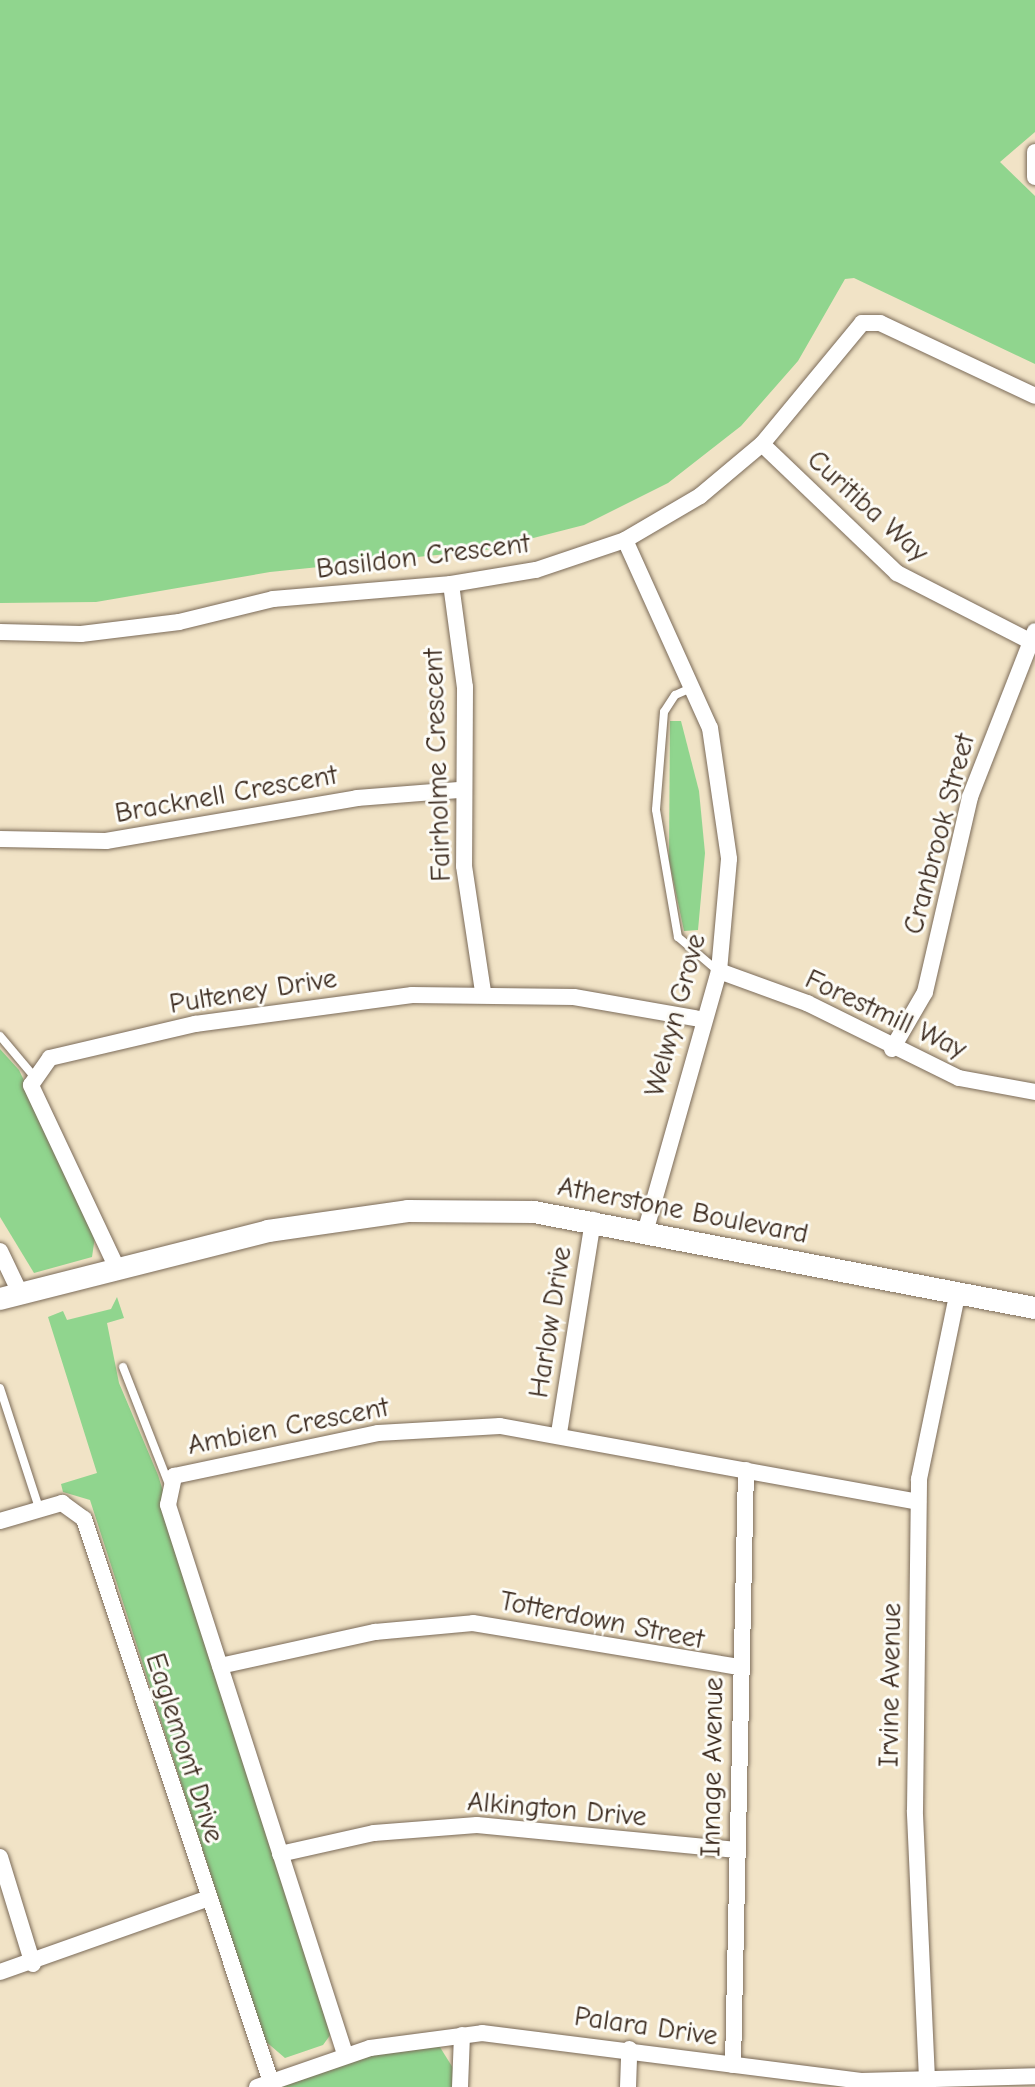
<!DOCTYPE html>
<html>
<head>
<meta charset="utf-8">
<style>
	body { margin:0 }
	#map { position:relative; width:1035px; height:2087px; overflow:hidden; background:#f1e3c6; font-family:"Comic Neue",sans-serif }
	div>[style] { position:absolute }
	.green>* { inset:0; background:#90d58e }
	.roads { filter:drop-shadow(0 0 2px #7b6b59) drop-shadow(0 0 2px #7b6b59) }
	.service>* { height:8px; margin:-4px; padding:0 4px; transform-origin:4px; border-radius:4px; background:#fff }
	.minor>* { height:16px; margin:-8px; padding:0 8px; transform-origin:8px; border-radius:8px; background:#fff }
	.tertiary>* { height:22px; margin:-11px; padding:0 11px; transform-origin:11px; border-radius:11px; background:#fff }
	span { translate:-50% -50%; white-space:nowrap; text-align:center; line-height:1.15; -webkit-text-stroke:6px #fdfcf7; paint-order:stroke }
	.street-label { font-size:28px; color:#3b2a1e }
</style>
</head>
<body>
<div id="map">
	<div class="green">
		<div style="clip-path:polygon(0 0,1035px 0,1035px 132px,1000px 162px,1035px 196px,1035px 364px,854px 278px,845px 279px,798px 361px,741px 426px,668px 483px,584px 525px,486px 550px,270px 572px,96px 602px,0 603px)"></div>
		<div style="clip-path:polygon(670px 721px,681px 721px,699px 791px,705px 853px,698px 930px,684px 931px,669px 860px)"></div>
		<div style="clip-path:polygon(0 1049px,19px 1070px,96px 1230px,92px 1257px,34px 1273px,0 1217px)"></div>
		<div style="clip-path:polygon(117px 1297px,124px 1318px,107px 1323px,119px 1383px,158px 1475px,327px 2015px,331px 2034px,323px 2045px,285px 2058px,264px 2040px,90px 1500px,63px 1492px,61px 1484px,97px 1473px,48px 1317px,63px 1311px,67px 1320px,111px 1309px)"></div>
		<div style="clip-path:polygon(438px 2044px,453px 2068px,453px 2087px,270px 2087px,359px 2056px)"></div>
	</div>
	<div class="roads">
		<div class="service">
			<div style="left:691px;top:688px;width:17px;rotate:156deg"></div>
			<div style="left:675px;top:695px;width:20px;rotate:123deg"></div>
			<div style="left:664px;top:712px;width:98px;rotate:94.7deg"></div>
			<div style="left:656px;top:810px;width:129px;rotate:80.2deg"></div>
			<div style="left:678px;top:937px;width:52px;rotate:40.4deg"></div>
			<div style="left:0;top:1036px;width:50px;rotate:49.9deg"></div>
			<div style="left:123px;top:1367px;width:123px;rotate:68.6deg"></div>
			<div style="left:0;top:1388px;width:126px;rotate:72deg"></div>
		</div>
		<div class="minor">
			<div style="left:1035px;top:152px;width:25px;rotate:90deg"></div>
			<div style="left:762px;top:444px;width:187px;rotate:43.7deg"></div>
			<div style="left:897px;top:573px;width:149px;rotate:27.1deg"></div>
			<div style="left:625px;top:540px;width:206px;rotate:65.7deg"></div>
			<div style="left:710px;top:728px;width:132px;rotate:81.7deg"></div>
			<div style="left:729px;top:859px;width:112px;rotate:95.1deg"></div>
			<div style="left:719px;top:971px;width:271px;rotate:105.8deg"></div>
			<div style="left:451px;top:584px;width:104px;rotate:82.3deg"></div>
			<div style="left:465px;top:687px;width:179px;rotate:90.3deg"></div>
			<div style="left:464px;top:866px;width:127px;rotate:81.4deg"></div>
			<div style="left:0;top:632px;width:81px;rotate:1.4deg"></div>
			<div style="left:81px;top:634px;width:99px;rotate:-7deg"></div>
			<div style="left:179px;top:622px;width:97px;rotate:-13.7deg"></div>
			<div style="left:273px;top:599px;width:179px;rotate:-4.8deg"></div>
			<div style="left:451px;top:584px;width:86px;rotate:-9.4deg"></div>
			<div style="left:536px;top:570px;width:94px;rotate:-18.6deg"></div>
			<div style="left:625px;top:540px;width:87px;rotate:-30.4deg"></div>
			<div style="left:700px;top:496px;width:81px;rotate:-40deg"></div>
			<div style="left:762px;top:444px;width:157px;rotate:-50.4deg"></div>
			<div style="left:862px;top:323px;width:18px"></div>
			<div style="left:880px;top:323px;width:171px;rotate:25.2deg"></div>
			<div style="left:0;top:839px;width:106px;rotate:1.1deg"></div>
			<div style="left:106px;top:841px;width:255px;rotate:-9.7deg"></div>
			<div style="left:357px;top:798px;width:102px;rotate:-4.5deg"></div>
			<div style="left:719px;top:971px;width:94px;rotate:20deg"></div>
			<div style="left:807px;top:1003px;width:169px;rotate:26.3deg"></div>
			<div style="left:959px;top:1078px;width:77px;rotate:10.4deg"></div>
			<div style="left:892px;top:1049px;width:66px;rotate:-59.9deg"></div>
			<div style="left:925px;top:992px;width:200px;rotate:-77deg"></div>
			<div style="left:970px;top:797px;width:178px;rotate:-68.6deg"></div>
			<div style="left:0;top:1251px;width:47px;rotate:64.5deg"></div>
			<div style="left:116px;top:1266px;width:200px;rotate:-115.2deg"></div>
			<div style="left:31px;top:1085px;width:33px;rotate:-55deg"></div>
			<div style="left:50px;top:1058px;width:149px;rotate:-13.2deg"></div>
			<div style="left:195px;top:1024px;width:219px;rotate:-7.6deg"></div>
			<div style="left:412px;top:995px;width:162px;rotate:0.7deg"></div>
			<div style="left:574px;top:997px;width:128px;rotate:9.9deg"></div>
			<div style="left:559px;top:1433px;width:216px;rotate:-80.9deg"></div>
			<div style="left:0;top:1521px;width:65px;rotate:-16.2deg"></div>
			<div style="left:62px;top:1503px;width:27px;rotate:36deg"></div>
			<div style="left:84px;top:1519px;width:590px;rotate:71.63deg"></div>
			<div style="left:220px;top:1666px;width:159px;rotate:-12.4deg"></div>
			<div style="left:375px;top:1632px;width:98px;rotate:-5.2deg"></div>
			<div style="left:473px;top:1623px;width:271px;rotate:9.4deg"></div>
			<div style="left:280px;top:1854px;width:96px;rotate:-12.6deg"></div>
			<div style="left:374px;top:1833px;width:103px;rotate:-4.4deg"></div>
			<div style="left:477px;top:1825px;width:261px;rotate:5.5deg"></div>
			<div style="left:0;top:1857px;width:112px;rotate:72.9deg"></div>
			<div style="left:0;top:1972px;width:219px;rotate:-19.5deg"></div>
			<div style="left:345px;top:2054px;width:577px;rotate:-107.87deg"></div>
			<div style="left:168px;top:1505px;width:30px;rotate:-78deg"></div>
			<div style="left:174px;top:1476px;width:208px;rotate:-11.9deg"></div>
			<div style="left:378px;top:1433px;width:122px;rotate:-3.3deg"></div>
			<div style="left:500px;top:1426px;width:425px;rotate:10.3deg"></div>
			<div style="left:733px;top:2065px;width:595px;rotate:-88.75deg"></div>
			<div style="left:927px;top:2079px;width:269px;rotate:-92.6deg"></div>
			<div style="left:915px;top:1810px;width:331px;rotate:-89.3deg"></div>
			<div style="left:919px;top:1479px;width:188px;rotate:-78.3deg"></div>
			<div style="left:257px;top:2087px;width:120px;rotate:-19deg"></div>
			<div style="left:370px;top:2048px;width:113px;rotate:-7.6deg"></div>
			<div style="left:482px;top:2033px;width:382px;rotate:7.2deg"></div>
			<div style="left:861px;top:2081px;width:174px;rotate:-1.6deg"></div>
			<div style="left:460px;top:2087px;width:52px;rotate:-87.8deg"></div>
			<div style="left:628px;top:2087px;width:38px;rotate:-88deg"></div>
		</div>
		<div class="tertiary">
			<div style="left:0;top:1299px;width:276px;rotate:-14.2deg"></div>
			<div style="left:268px;top:1231px;width:141px;rotate:-8.1deg"></div>
			<div style="left:408px;top:1211px;width:126px;rotate:0.5deg"></div>
			<div style="left:534px;top:1212px;width:510px;rotate:10.85deg"></div>
		</div>
	</div>
	<div class="street-label">
		<span style="left:868px;top:506px;rotate:42deg">Curitiba Way</span>
		<span style="left:423px;top:556px;rotate:-7deg">Basildon Crescent</span>
		<span style="left:437px;top:765px;rotate:-92deg">Fairholme Crescent</span>
		<span style="left:226px;top:794px;rotate:-10deg">Bracknell Crescent</span>
		<span style="left:939px;top:834px;rotate:-75deg">Cranbrook Street</span>
		<span style="left:253px;top:991px;rotate:-9deg">Pulteney Drive</span>
		<span style="left:886px;top:1014px;rotate:25deg">Forestmill Way</span>
		<span style="left:675px;top:1015px;rotate:-75deg">Welwyn Grove</span>
		<span style="left:683px;top:1210px;rotate:11deg">Atherstone Boulevard</span>
		<span style="left:550px;top:1322px;rotate:-81deg">Harlow Drive</span>
		<span style="left:288px;top:1426px;rotate:-11deg">Ambien Crescent</span>
		<span style="left:602px;top:1620px;rotate:11deg">Totterdown Street</span>
		<span style="left:890px;top:1685px;rotate:-89deg">Irvine Avenue</span>
		<span style="left:185px;top:1748px;rotate:72deg">Eaglemont Drive</span>
		<span style="left:712px;top:1767px;rotate:-89deg">Innage Avenue</span>
		<span style="left:557px;top:1809px;rotate:5deg">Alkington Drive</span>
		<span style="left:646px;top:2026px;rotate:8deg">Palara Drive</span>
	</div>
</div>
</body>
</html>
